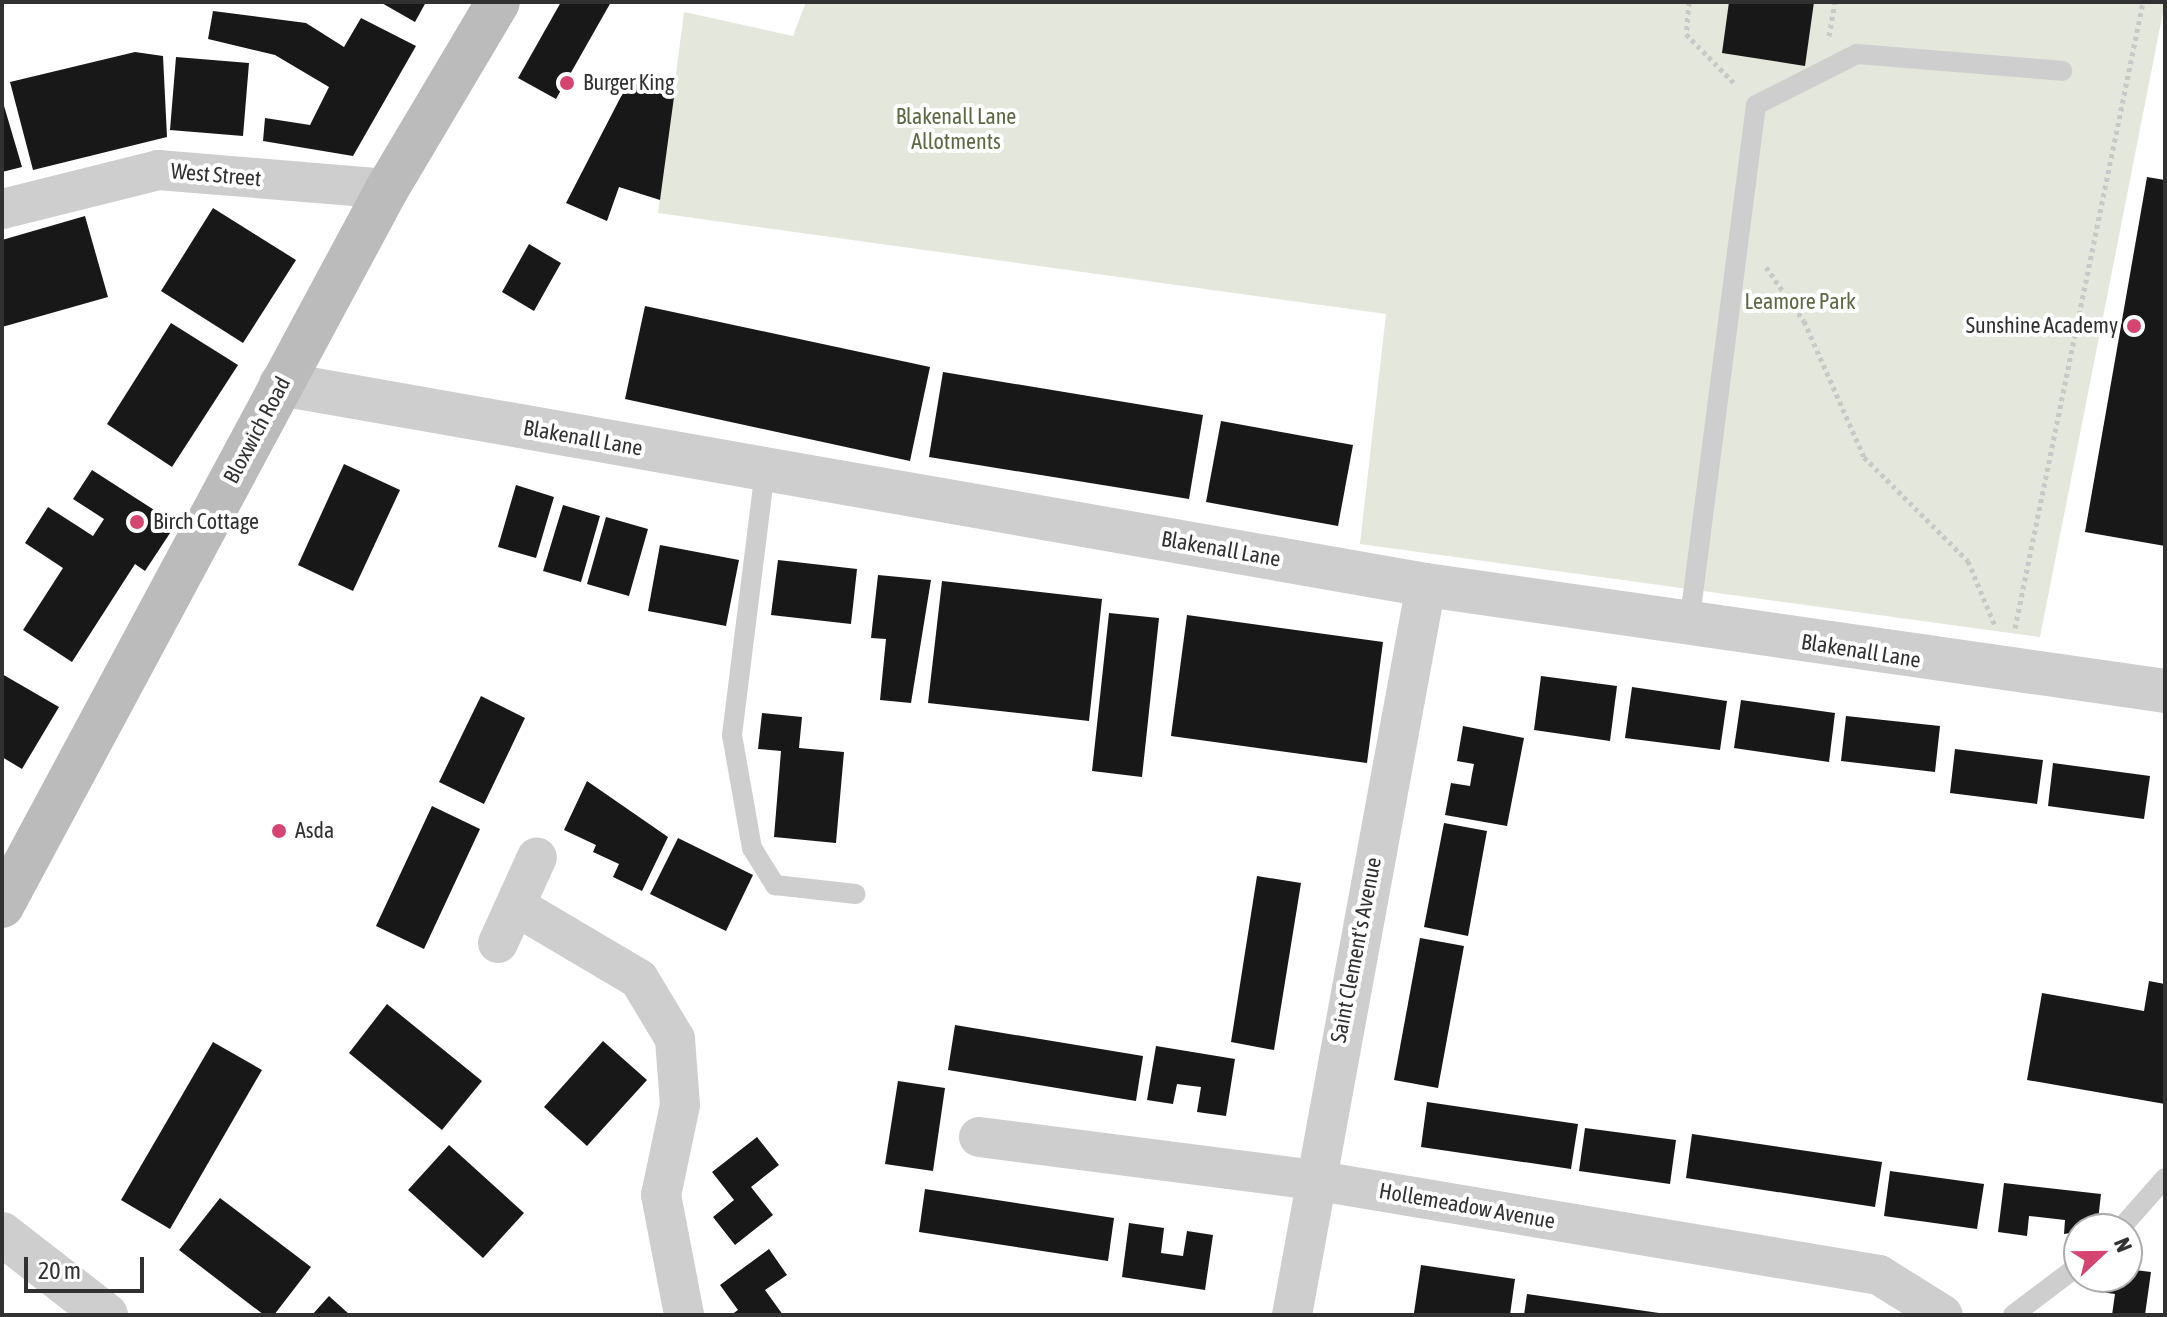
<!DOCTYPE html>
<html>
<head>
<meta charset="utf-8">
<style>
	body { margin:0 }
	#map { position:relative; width:2167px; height:1317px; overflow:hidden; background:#fff; font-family:"Asap Condensed",sans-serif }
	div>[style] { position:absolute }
	.green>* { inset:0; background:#e4e7db }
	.building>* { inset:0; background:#181818 }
	.path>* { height:5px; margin-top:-2.5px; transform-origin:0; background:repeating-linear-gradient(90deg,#c8c8c8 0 4px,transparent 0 8px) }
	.service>* { height:20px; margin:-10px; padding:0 10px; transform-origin:10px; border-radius:10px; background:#cecece }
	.minor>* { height:40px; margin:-20px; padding:0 20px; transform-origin:20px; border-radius:20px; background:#cecece }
	.tertiary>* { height:44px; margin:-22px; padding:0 22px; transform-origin:22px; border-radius:22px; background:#cecece }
	.secondary>* { height:44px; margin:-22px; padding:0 22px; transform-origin:22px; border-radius:22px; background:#bbb }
	.dots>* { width:22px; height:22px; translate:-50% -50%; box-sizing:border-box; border:4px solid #fff; border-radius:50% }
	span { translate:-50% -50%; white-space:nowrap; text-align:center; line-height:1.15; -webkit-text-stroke:8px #fff; paint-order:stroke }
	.poi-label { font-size:22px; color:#313131 }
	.left { translate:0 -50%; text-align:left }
	.right { translate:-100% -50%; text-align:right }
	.park-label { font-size:22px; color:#5d6942 }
	.street-label { font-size:22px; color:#313131 }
	.frame { position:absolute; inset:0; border:4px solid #313131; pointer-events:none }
	.north { position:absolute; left:2063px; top:1213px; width:80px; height:80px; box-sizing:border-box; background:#fff; border:2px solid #adadad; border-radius:50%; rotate:68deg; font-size:22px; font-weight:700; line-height:32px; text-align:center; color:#313131 }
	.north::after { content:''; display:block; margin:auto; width:28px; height:36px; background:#d64471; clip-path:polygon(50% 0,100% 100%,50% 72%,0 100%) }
	.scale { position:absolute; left:24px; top:1257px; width:120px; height:36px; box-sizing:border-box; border:4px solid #313131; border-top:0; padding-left:10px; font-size:24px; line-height:28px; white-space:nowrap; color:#313131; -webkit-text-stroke:6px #fff; paint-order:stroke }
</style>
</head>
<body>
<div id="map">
	<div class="green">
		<div style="clip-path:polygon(806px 2px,2165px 2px,2040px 637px,1360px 544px,1386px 314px,658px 213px,684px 12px,793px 36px)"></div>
	</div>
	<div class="building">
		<div style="clip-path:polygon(380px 2px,426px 2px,415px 22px)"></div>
		<div style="clip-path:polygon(561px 2px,611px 2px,556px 99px,518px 78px)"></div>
		<div style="clip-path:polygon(1729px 2px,1814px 2px,1805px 66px,1722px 53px)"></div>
		<div style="clip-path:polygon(213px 11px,306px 23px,344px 47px,361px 18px,416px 46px,353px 156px,263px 141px,265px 118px,310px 125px,329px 87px,275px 55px,208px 39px)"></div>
		<div style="clip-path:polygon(135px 52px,163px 56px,167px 137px,33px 170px,10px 82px)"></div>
		<div style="clip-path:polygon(176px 57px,249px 63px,243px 136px,170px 130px)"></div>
		<div style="clip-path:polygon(630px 79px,674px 97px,660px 200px,619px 187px,607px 221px,566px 203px)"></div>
		<div style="clip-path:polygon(2px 99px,22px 167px,2px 172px)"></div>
		<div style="clip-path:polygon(2147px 177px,2165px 180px,2165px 546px,2085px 532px)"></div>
		<div style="clip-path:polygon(213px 208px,296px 260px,243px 343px,161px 291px)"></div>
		<div style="clip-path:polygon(85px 216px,108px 297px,2px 327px,2px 240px)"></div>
		<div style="clip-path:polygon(529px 244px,561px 263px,534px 311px,502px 292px)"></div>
		<div style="clip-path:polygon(645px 306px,930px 367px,910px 461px,625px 399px)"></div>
		<div style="clip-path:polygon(171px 323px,238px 365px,172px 467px,107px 424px)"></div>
		<div style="clip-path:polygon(943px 372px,1203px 415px,1189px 499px,929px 457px)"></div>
		<div style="clip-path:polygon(1221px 421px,1353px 445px,1338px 526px,1206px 502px)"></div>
		<div style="clip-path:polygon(344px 464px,400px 490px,353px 591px,298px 565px)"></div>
		<div style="clip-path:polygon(92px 470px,176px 524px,145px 571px,135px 564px,72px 662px,23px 630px,63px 568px,25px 543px,48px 507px,93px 536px,104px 519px,73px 499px)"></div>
		<div style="clip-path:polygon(516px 485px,554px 497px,536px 558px,498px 547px)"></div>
		<div style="clip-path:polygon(563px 505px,600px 516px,581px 582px,543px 571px)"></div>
		<div style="clip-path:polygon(606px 517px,648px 529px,629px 596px,587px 584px)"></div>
		<div style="clip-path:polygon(660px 545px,739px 560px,726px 626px,648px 611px)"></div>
		<div style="clip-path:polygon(778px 560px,857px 569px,851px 624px,771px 615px)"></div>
		<div style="clip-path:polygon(878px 575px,931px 580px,911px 703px,880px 700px,886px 639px,871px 638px)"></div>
		<div style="clip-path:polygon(942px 581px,1102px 599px,1089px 721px,928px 703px)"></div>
		<div style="clip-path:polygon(1109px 613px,1159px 618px,1142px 777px,1092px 771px)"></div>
		<div style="clip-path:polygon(1187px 615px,1383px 642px,1367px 763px,1171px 736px)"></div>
		<div style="clip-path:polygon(2px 674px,59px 707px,22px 769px,2px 757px)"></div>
		<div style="clip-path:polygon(1541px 676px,1617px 686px,1610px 741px,1534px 730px)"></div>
		<div style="clip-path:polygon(1632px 687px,1727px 701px,1720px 750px,1625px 738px)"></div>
		<div style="clip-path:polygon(481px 696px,525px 718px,484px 804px,439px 782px)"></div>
		<div style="clip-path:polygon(1741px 700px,1835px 713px,1829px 762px,1734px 748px)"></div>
		<div style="clip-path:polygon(762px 713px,802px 717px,799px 748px,844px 752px,836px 843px,774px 837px,781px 751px,758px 749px)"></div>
		<div style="clip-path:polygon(1846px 716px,1940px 726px,1935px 772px,1841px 761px)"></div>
		<div style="clip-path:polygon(1463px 726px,1524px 738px,1507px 826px,1445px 815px,1451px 783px,1470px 786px,1472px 774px,1474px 764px,1457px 761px)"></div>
		<div style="clip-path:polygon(1955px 749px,2043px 760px,2037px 804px,1950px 793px)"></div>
		<div style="clip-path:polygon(2053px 763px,2150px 776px,2144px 819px,2048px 806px)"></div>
		<div style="clip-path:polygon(587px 781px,668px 837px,642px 891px,613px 877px,619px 864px,593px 852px,596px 845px,564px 830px)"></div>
		<div style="clip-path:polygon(432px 806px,480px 829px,424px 949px,376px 926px)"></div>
		<div style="clip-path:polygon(1444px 823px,1487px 831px,1468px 936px,1424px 927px)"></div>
		<div style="clip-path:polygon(678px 838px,753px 875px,726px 931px,650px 894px)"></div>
		<div style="clip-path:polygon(1257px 876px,1301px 883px,1274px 1050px,1231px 1042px)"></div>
		<div style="clip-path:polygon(1420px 938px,1464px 946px,1438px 1088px,1394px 1080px)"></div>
		<div style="clip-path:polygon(2149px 981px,2165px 984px,2165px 1104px,2027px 1080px,2042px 993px,2144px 1011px)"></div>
		<div style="clip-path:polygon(387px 1004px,482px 1081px,442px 1130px,349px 1053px)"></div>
		<div style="clip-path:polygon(955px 1025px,1143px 1056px,1136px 1101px,948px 1070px)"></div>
		<div style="clip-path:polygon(603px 1041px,647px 1080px,587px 1146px,544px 1107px)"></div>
		<div style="clip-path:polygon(213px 1042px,262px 1070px,170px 1229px,121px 1200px)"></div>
		<div style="clip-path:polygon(1156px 1046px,1235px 1059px,1226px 1116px,1197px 1112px,1201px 1087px,1177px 1084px,1173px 1104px,1147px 1100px)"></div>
		<div style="clip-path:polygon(898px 1081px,945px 1088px,933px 1171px,885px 1164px)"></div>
		<div style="clip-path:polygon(1427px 1102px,1578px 1124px,1571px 1169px,1421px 1147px)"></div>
		<div style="clip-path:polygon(1585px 1128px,1676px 1140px,1670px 1184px,1579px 1171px)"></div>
		<div style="clip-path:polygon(1692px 1134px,1882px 1162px,1875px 1207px,1686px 1178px)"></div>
		<div style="clip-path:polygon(757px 1137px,779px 1165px,751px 1187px,773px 1215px,735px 1245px,713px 1217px,734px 1200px,712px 1172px)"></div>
		<div style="clip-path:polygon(449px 1145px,524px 1213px,483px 1258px,408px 1190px)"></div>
		<div style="clip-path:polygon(1890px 1171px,1984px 1184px,1977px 1229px,1884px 1216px)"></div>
		<div style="clip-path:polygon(2004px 1183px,2101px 1194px,2097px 1229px,2064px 1234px,2065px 1220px,2029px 1216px,2027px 1236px,1998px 1232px)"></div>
		<div style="clip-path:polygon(925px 1189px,1114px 1218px,1108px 1261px,919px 1232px)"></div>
		<div style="clip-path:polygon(220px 1198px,311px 1267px,274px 1315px,264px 1315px,179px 1250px)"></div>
		<div style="clip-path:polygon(1129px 1223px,1164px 1228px,1161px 1253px,1183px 1256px,1187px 1231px,1213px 1235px,1205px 1290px,1122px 1277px)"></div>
		<div style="clip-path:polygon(769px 1249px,787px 1275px,765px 1290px,783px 1315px,731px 1315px,738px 1310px,720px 1285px)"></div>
		<div style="clip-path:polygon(1421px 1265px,1515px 1279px,1510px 1315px,1414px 1313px)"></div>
		<div style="clip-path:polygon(2127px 1269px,2151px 1272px,2145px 1315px,2112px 1315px,2115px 1294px,2101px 1292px,2103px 1277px,2127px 1277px)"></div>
		<div style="clip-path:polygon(1527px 1294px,1659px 1313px,1659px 1315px,1524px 1315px)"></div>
		<div style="clip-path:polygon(329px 1296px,350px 1315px,312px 1315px)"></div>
	</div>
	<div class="path">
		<div style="left:1689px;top:2px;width:32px;rotate:95deg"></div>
		<div style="left:1686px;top:34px;width:70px;rotate:45.6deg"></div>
		<div style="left:1829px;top:36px;width:35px;rotate:-80deg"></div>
		<div style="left:1766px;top:267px;width:66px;rotate:54.9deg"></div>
		<div style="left:1804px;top:321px;width:149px;rotate:66.2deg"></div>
		<div style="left:1864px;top:457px;width:147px;rotate:45deg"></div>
		<div style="left:1968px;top:561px;width:70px;rotate:67.4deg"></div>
		<div style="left:2015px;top:628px;width:639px;rotate:-78.44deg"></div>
	</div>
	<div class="service">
		<div style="left:765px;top:470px;width:267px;rotate:97.1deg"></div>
		<div style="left:732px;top:735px;width:115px;rotate:80deg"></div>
		<div style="left:752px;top:848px;width:44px;rotate:58.1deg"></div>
		<div style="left:775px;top:885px;width:81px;rotate:6.4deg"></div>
		<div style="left:1689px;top:625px;width:524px;rotate:-82.66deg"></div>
		<div style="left:1756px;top:105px;width:113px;rotate:-26.8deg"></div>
		<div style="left:1857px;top:54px;width:206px;rotate:4.7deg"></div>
		<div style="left:2120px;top:1229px;width:68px;rotate:-48.6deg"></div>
		<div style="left:2013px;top:1315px;width:83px;rotate:-37.1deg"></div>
	</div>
	<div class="minor">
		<div style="left:2px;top:209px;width:161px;rotate:-14deg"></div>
		<div style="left:158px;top:170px;width:230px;rotate:4.7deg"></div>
		<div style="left:519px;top:908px;width:139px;rotate:30.6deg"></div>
		<div style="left:639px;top:979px;width:70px;rotate:59deg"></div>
		<div style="left:675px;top:1039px;width:66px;rotate:85.7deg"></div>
		<div style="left:680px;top:1105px;width:92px;rotate:101.9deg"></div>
		<div style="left:661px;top:1195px;width:122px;rotate:79.1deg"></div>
		<div style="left:498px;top:943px;width:94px;rotate:-65.6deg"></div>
		<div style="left:979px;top:1137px;width:337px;rotate:7.3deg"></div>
		<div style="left:1313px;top:1180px;width:574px;rotate:9.53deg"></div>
		<div style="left:1879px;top:1275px;width:75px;rotate:32deg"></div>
		<div style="left:1292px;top:1315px;width:742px;rotate:-79.6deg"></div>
	</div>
	<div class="tertiary">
		<div style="left:281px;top:384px;width:1163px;rotate:9.96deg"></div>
		<div style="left:1426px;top:585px;width:747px;rotate:8.16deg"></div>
		<div style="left:2px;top:1234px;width:132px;rotate:37.9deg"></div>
	</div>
	<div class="secondary">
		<div style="left:2px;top:906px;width:814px;rotate:-61.77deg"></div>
		<div style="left:387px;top:189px;width:217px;rotate:-59.3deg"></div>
	</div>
	<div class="dots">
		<div style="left:567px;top:83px;background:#d64471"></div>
		<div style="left:2134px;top:326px;background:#d64471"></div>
		<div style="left:137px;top:522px;background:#d64471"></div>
		<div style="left:279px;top:831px;background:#d64471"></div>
	</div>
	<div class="poi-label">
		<span class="left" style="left:583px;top:83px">Burger King</span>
		<span class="right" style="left:2118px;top:326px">Sunshine Academy</span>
		<span class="left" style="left:153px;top:522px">Birch Cottage</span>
		<span class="left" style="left:295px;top:831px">Asda</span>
	</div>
	<div class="park-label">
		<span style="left:956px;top:129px">Blakenall Lane<br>Allotments</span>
		<span style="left:1800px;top:302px">Leamore Park</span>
	</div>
	<div class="street-label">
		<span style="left:216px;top:175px;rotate:5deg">West Street</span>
		<span style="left:257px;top:430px;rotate:-62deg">Bloxwich Road</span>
		<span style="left:583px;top:438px;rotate:10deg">Blakenall Lane</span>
		<span style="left:1221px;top:549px;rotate:10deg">Blakenall Lane</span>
		<span style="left:1861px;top:651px;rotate:9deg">Blakenall Lane</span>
		<span style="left:1356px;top:950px;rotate:-79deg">Saint Clement's Avenue</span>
		<span style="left:1467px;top:1206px;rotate:10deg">Hollemeadow Avenue</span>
	</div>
	<div class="frame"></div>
	<div class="north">N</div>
	<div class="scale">20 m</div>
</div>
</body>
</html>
